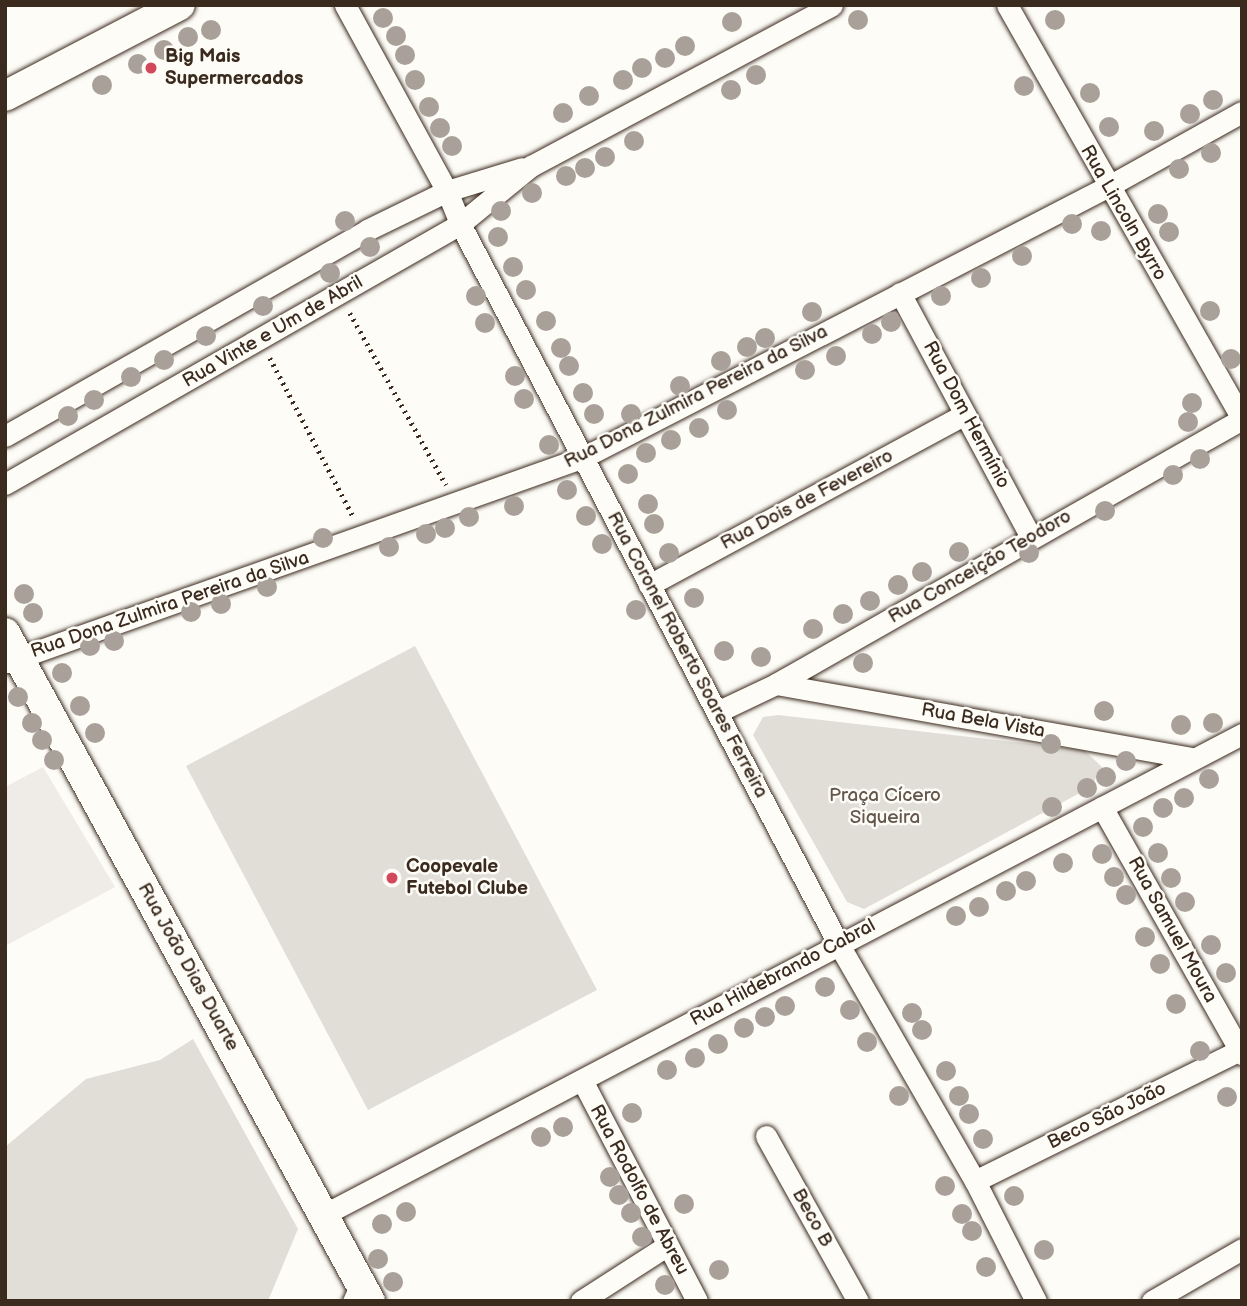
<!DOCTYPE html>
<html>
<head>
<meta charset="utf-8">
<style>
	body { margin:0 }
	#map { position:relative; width:1247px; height:1306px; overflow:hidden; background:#fdfcf7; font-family:"Balsamiq Sans",sans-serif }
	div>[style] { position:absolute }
	.built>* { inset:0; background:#efece7 }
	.green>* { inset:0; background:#e1ded7 }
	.path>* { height:4.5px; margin-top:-2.25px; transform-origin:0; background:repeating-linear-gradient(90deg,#3b2a1e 0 2px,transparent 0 7px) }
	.roads { filter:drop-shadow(0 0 2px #3b2a1e) drop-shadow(0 0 2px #3b2a1e) }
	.lane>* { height:10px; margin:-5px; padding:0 5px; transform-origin:5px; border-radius:5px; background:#fdfcf7 }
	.street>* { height:21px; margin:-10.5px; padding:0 10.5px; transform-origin:10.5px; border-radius:10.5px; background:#fdfcf7 }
	.secondary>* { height:30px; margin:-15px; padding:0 15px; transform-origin:15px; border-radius:15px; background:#fdfcf7 }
	.trees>* { width:20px; height:20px; margin:-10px; border-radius:50%; background:#a9a199 }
	.dots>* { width:19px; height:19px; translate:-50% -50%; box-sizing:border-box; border:4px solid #fdfcf7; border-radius:50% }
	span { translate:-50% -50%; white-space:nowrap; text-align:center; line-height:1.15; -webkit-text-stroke:5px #fdfcf7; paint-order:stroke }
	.poi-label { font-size:19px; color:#3b2a1e; font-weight:700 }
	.left { translate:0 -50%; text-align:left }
	.street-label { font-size:19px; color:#3b2a1e }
	.park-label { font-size:19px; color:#64574c }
	.frame { position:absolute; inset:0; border:7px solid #3b2a1e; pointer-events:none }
</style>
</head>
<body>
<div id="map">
	<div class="built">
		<div style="clip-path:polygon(43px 767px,115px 887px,5px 946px,5px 787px)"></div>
	</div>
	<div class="green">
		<div style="clip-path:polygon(415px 646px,597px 990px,368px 1110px,186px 766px)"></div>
		<div style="clip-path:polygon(778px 715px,1084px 750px,1102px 767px,1091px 787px,864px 909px,847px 902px,753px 735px,763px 717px)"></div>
		<div style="clip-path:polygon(193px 1039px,298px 1229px,268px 1301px,5px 1301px,5px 1147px,86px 1079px,160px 1060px)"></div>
	</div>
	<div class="path">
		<div style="left:350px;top:313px;width:197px;rotate:60.8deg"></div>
		<div style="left:270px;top:358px;width:181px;rotate:62.3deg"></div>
	</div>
	<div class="roads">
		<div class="lane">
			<div style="left:348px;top:1301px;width:20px;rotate:-66deg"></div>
		</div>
		<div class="street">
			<div style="left:345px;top:5px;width:212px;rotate:61.3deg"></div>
			<div style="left:447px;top:191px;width:35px;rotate:68deg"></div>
			<div style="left:460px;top:224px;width:812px;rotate:62.27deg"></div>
			<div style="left:838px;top:943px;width:275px;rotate:60.1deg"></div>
			<div style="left:975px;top:1181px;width:135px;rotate:63.1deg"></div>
			<div style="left:1007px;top:5px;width:475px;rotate:60.4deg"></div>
			<div style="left:900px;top:293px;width:277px;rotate:61.8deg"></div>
			<div style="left:5px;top:436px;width:417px;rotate:-29.6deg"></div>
			<div style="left:367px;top:230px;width:89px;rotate:-26deg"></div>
			<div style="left:447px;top:191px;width:78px;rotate:-17deg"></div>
			<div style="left:5px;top:484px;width:524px;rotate:-29.74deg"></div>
			<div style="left:460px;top:224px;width:92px;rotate:-39.2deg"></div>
			<div style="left:531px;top:166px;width:341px;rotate:-28.1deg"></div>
			<div style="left:649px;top:585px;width:359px;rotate:-28.4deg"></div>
			<div style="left:7px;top:662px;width:612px;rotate:-19.56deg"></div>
			<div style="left:584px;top:457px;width:589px;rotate:-27.31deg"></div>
			<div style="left:1107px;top:187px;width:154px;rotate:-29.1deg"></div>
			<div style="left:776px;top:684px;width:421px;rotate:10.1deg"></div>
			<div style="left:717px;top:712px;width:65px;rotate:-25.4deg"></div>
			<div style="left:776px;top:684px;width:536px;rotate:-29.63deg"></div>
			<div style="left:1102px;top:807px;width:284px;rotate:60.5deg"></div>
			<div style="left:582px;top:1080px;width:249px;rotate:62.5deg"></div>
			<div style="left:766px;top:1136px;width:189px;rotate:60.9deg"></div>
			<div style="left:975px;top:1181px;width:296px;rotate:-26.3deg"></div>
			<div style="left:325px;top:1214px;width:1035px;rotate:-27.63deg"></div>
			<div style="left:581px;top:1301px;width:103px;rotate:-32.8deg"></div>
			<div style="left:1152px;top:1301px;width:104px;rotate:-30deg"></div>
		</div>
		<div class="secondary">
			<div style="left:5px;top:96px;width:197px;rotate:-27.5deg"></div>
			<div style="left:5px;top:633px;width:761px;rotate:61.35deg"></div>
		</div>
	</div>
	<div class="trees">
		<div style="left:383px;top:18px"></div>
		<div style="left:858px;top:20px"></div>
		<div style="left:1055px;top:20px"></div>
		<div style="left:732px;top:22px"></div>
		<div style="left:211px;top:30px"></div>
		<div style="left:396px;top:36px"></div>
		<div style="left:188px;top:37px"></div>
		<div style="left:685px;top:46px"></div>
		<div style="left:164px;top:50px"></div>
		<div style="left:405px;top:55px"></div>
		<div style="left:665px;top:58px"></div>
		<div style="left:138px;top:64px"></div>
		<div style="left:642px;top:68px"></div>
		<div style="left:756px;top:75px"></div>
		<div style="left:415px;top:80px"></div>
		<div style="left:623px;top:80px"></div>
		<div style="left:102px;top:85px"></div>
		<div style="left:1024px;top:86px"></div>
		<div style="left:731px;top:90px"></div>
		<div style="left:1090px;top:93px"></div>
		<div style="left:589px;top:96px"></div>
		<div style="left:1213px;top:100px"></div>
		<div style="left:429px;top:107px"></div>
		<div style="left:563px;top:113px"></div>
		<div style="left:1190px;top:114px"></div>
		<div style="left:1109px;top:127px"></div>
		<div style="left:440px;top:128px"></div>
		<div style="left:1154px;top:131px"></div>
		<div style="left:634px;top:141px"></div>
		<div style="left:452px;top:146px"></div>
		<div style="left:1211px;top:153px"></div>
		<div style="left:605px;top:157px"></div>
		<div style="left:585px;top:168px"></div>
		<div style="left:1179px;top:169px"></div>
		<div style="left:566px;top:176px"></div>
		<div style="left:532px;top:193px"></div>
		<div style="left:501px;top:211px"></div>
		<div style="left:1158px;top:214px"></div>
		<div style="left:345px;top:221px"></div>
		<div style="left:1072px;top:224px"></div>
		<div style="left:1101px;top:231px"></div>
		<div style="left:1169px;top:232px"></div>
		<div style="left:498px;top:237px"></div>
		<div style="left:370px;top:247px"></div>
		<div style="left:1022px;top:256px"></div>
		<div style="left:513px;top:267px"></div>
		<div style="left:330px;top:273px"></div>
		<div style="left:981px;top:278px"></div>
		<div style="left:526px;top:290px"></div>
		<div style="left:476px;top:296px"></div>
		<div style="left:941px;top:296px"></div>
		<div style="left:263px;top:306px"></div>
		<div style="left:1210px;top:311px"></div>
		<div style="left:812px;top:312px"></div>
		<div style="left:546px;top:321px"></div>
		<div style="left:891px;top:322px"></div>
		<div style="left:485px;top:323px"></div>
		<div style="left:872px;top:334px"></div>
		<div style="left:206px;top:336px"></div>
		<div style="left:765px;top:338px"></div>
		<div style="left:747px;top:347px"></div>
		<div style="left:561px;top:348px"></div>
		<div style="left:836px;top:356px"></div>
		<div style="left:1231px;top:359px"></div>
		<div style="left:164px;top:360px"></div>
		<div style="left:721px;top:361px"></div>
		<div style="left:569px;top:366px"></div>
		<div style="left:805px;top:370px"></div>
		<div style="left:515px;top:376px"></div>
		<div style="left:131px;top:377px"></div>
		<div style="left:680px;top:386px"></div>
		<div style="left:583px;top:393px"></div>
		<div style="left:524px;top:399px"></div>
		<div style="left:94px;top:400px"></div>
		<div style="left:1192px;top:403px"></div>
		<div style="left:727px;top:410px"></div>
		<div style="left:594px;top:414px"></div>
		<div style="left:631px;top:414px"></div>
		<div style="left:68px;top:416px"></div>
		<div style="left:1188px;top:422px"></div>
		<div style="left:699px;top:428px"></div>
		<div style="left:671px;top:440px"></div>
		<div style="left:549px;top:445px"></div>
		<div style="left:646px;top:453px"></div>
		<div style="left:1200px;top:459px"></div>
		<div style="left:628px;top:474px"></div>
		<div style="left:1173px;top:475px"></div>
		<div style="left:567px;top:490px"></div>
		<div style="left:648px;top:504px"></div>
		<div style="left:514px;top:506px"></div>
		<div style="left:1105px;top:511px"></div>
		<div style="left:586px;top:516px"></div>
		<div style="left:469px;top:517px"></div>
		<div style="left:654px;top:524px"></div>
		<div style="left:445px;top:528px"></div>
		<div style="left:426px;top:534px"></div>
		<div style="left:323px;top:538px"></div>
		<div style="left:602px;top:544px"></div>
		<div style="left:389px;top:547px"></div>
		<div style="left:959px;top:552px"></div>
		<div style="left:669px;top:553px"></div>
		<div style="left:1029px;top:553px"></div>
		<div style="left:922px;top:572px"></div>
		<div style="left:898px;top:585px"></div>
		<div style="left:267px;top:587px"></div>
		<div style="left:24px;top:594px"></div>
		<div style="left:694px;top:598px"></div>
		<div style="left:870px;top:601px"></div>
		<div style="left:221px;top:604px"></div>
		<div style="left:636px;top:610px"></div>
		<div style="left:191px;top:612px"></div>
		<div style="left:33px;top:613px"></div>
		<div style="left:843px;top:614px"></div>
		<div style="left:813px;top:629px"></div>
		<div style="left:114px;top:641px"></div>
		<div style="left:90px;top:646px"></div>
		<div style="left:724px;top:651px"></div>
		<div style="left:761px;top:657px"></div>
		<div style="left:863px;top:663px"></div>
		<div style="left:62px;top:673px"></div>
		<div style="left:18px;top:697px"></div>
		<div style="left:80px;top:706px"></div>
		<div style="left:1104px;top:711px"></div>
		<div style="left:32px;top:723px"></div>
		<div style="left:1213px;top:723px"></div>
		<div style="left:1181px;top:725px"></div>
		<div style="left:95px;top:733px"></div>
		<div style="left:42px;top:740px"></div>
		<div style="left:1051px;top:744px"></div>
		<div style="left:54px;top:760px"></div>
		<div style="left:1126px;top:761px"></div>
		<div style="left:1106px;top:777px"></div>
		<div style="left:1209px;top:779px"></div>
		<div style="left:1087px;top:788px"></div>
		<div style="left:1184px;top:798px"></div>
		<div style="left:1052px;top:807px"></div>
		<div style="left:1163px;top:808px"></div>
		<div style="left:1143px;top:827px"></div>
		<div style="left:1158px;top:853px"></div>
		<div style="left:1102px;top:854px"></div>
		<div style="left:1063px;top:863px"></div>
		<div style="left:1114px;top:877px"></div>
		<div style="left:1171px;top:878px"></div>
		<div style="left:1026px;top:881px"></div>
		<div style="left:1006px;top:891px"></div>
		<div style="left:1126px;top:895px"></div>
		<div style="left:1185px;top:902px"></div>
		<div style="left:979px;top:907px"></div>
		<div style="left:956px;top:916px"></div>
		<div style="left:1145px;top:937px"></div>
		<div style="left:1211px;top:945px"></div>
		<div style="left:1160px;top:964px"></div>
		<div style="left:1226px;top:973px"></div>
		<div style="left:825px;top:987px"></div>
		<div style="left:1176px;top:1004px"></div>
		<div style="left:785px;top:1006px"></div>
		<div style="left:850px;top:1010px"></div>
		<div style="left:912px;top:1013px"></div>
		<div style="left:765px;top:1017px"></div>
		<div style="left:744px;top:1028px"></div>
		<div style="left:922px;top:1030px"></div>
		<div style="left:867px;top:1042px"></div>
		<div style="left:718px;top:1044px"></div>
		<div style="left:1200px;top:1051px"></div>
		<div style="left:695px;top:1058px"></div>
		<div style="left:667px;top:1070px"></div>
		<div style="left:946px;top:1071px"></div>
		<div style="left:899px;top:1096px"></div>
		<div style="left:959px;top:1096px"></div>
		<div style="left:1227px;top:1097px"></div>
		<div style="left:632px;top:1113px"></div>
		<div style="left:969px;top:1114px"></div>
		<div style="left:563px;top:1127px"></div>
		<div style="left:541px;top:1137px"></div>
		<div style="left:983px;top:1139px"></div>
		<div style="left:610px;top:1177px"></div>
		<div style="left:945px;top:1186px"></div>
		<div style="left:619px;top:1195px"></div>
		<div style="left:1014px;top:1196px"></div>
		<div style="left:684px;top:1204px"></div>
		<div style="left:406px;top:1212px"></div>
		<div style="left:631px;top:1213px"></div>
		<div style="left:962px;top:1214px"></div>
		<div style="left:382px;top:1224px"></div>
		<div style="left:972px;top:1231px"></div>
		<div style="left:642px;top:1237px"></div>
		<div style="left:1044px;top:1250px"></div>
		<div style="left:378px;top:1259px"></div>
		<div style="left:986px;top:1267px"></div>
		<div style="left:719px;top:1270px"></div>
		<div style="left:393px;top:1282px"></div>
		<div style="left:665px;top:1285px"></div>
	</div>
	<div class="dots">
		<div style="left:151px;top:68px;background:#d1495b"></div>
		<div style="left:392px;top:878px;background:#d1495b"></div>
	</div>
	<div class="poi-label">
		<span class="left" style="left:165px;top:68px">Big Mais<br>Supermercados</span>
		<span class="left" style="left:406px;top:878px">Coopevale<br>Futebol Clube</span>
	</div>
	<div class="street-label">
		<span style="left:1123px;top:213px;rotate:60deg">Rua Lincoln Byrro</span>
		<span style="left:273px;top:332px;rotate:-30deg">Rua Vinte e Um de Abril</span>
		<span style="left:696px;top:397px;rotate:-27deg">Rua Dona Zulmira Pereira da Silva</span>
		<span style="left:966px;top:415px;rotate:62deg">Rua Dom Hermínio</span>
		<span style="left:807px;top:500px;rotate:-28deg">Rua Dois de Fevereiro</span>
		<span style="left:980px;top:567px;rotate:-30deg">Rua Conceição Teodoro</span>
		<span style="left:170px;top:605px;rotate:-19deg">Rua Dona Zulmira Pereira da Silva</span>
		<span style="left:687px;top:655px;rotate:62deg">Rua Coronel Roberto Soares Ferreira</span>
		<span style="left:983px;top:721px;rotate:10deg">Rua Bela Vista</span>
		<span style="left:1172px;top:930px;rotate:61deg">Rua Samuel Moura</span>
		<span style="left:188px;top:967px;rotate:61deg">Rua João Dias Duarte</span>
		<span style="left:783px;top:973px;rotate:-28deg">Rua Hildebrando Cabral</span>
		<span style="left:1107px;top:1116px;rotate:-26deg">Beco São João</span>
		<span style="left:639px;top:1190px;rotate:62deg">Rua Rodolfo de Abreu</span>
		<span style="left:812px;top:1218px;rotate:61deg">Beco B</span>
	</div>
	<div class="park-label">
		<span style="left:885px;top:807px">Praça Cícero<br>Siqueira</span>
	</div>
	<div class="frame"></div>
</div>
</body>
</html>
